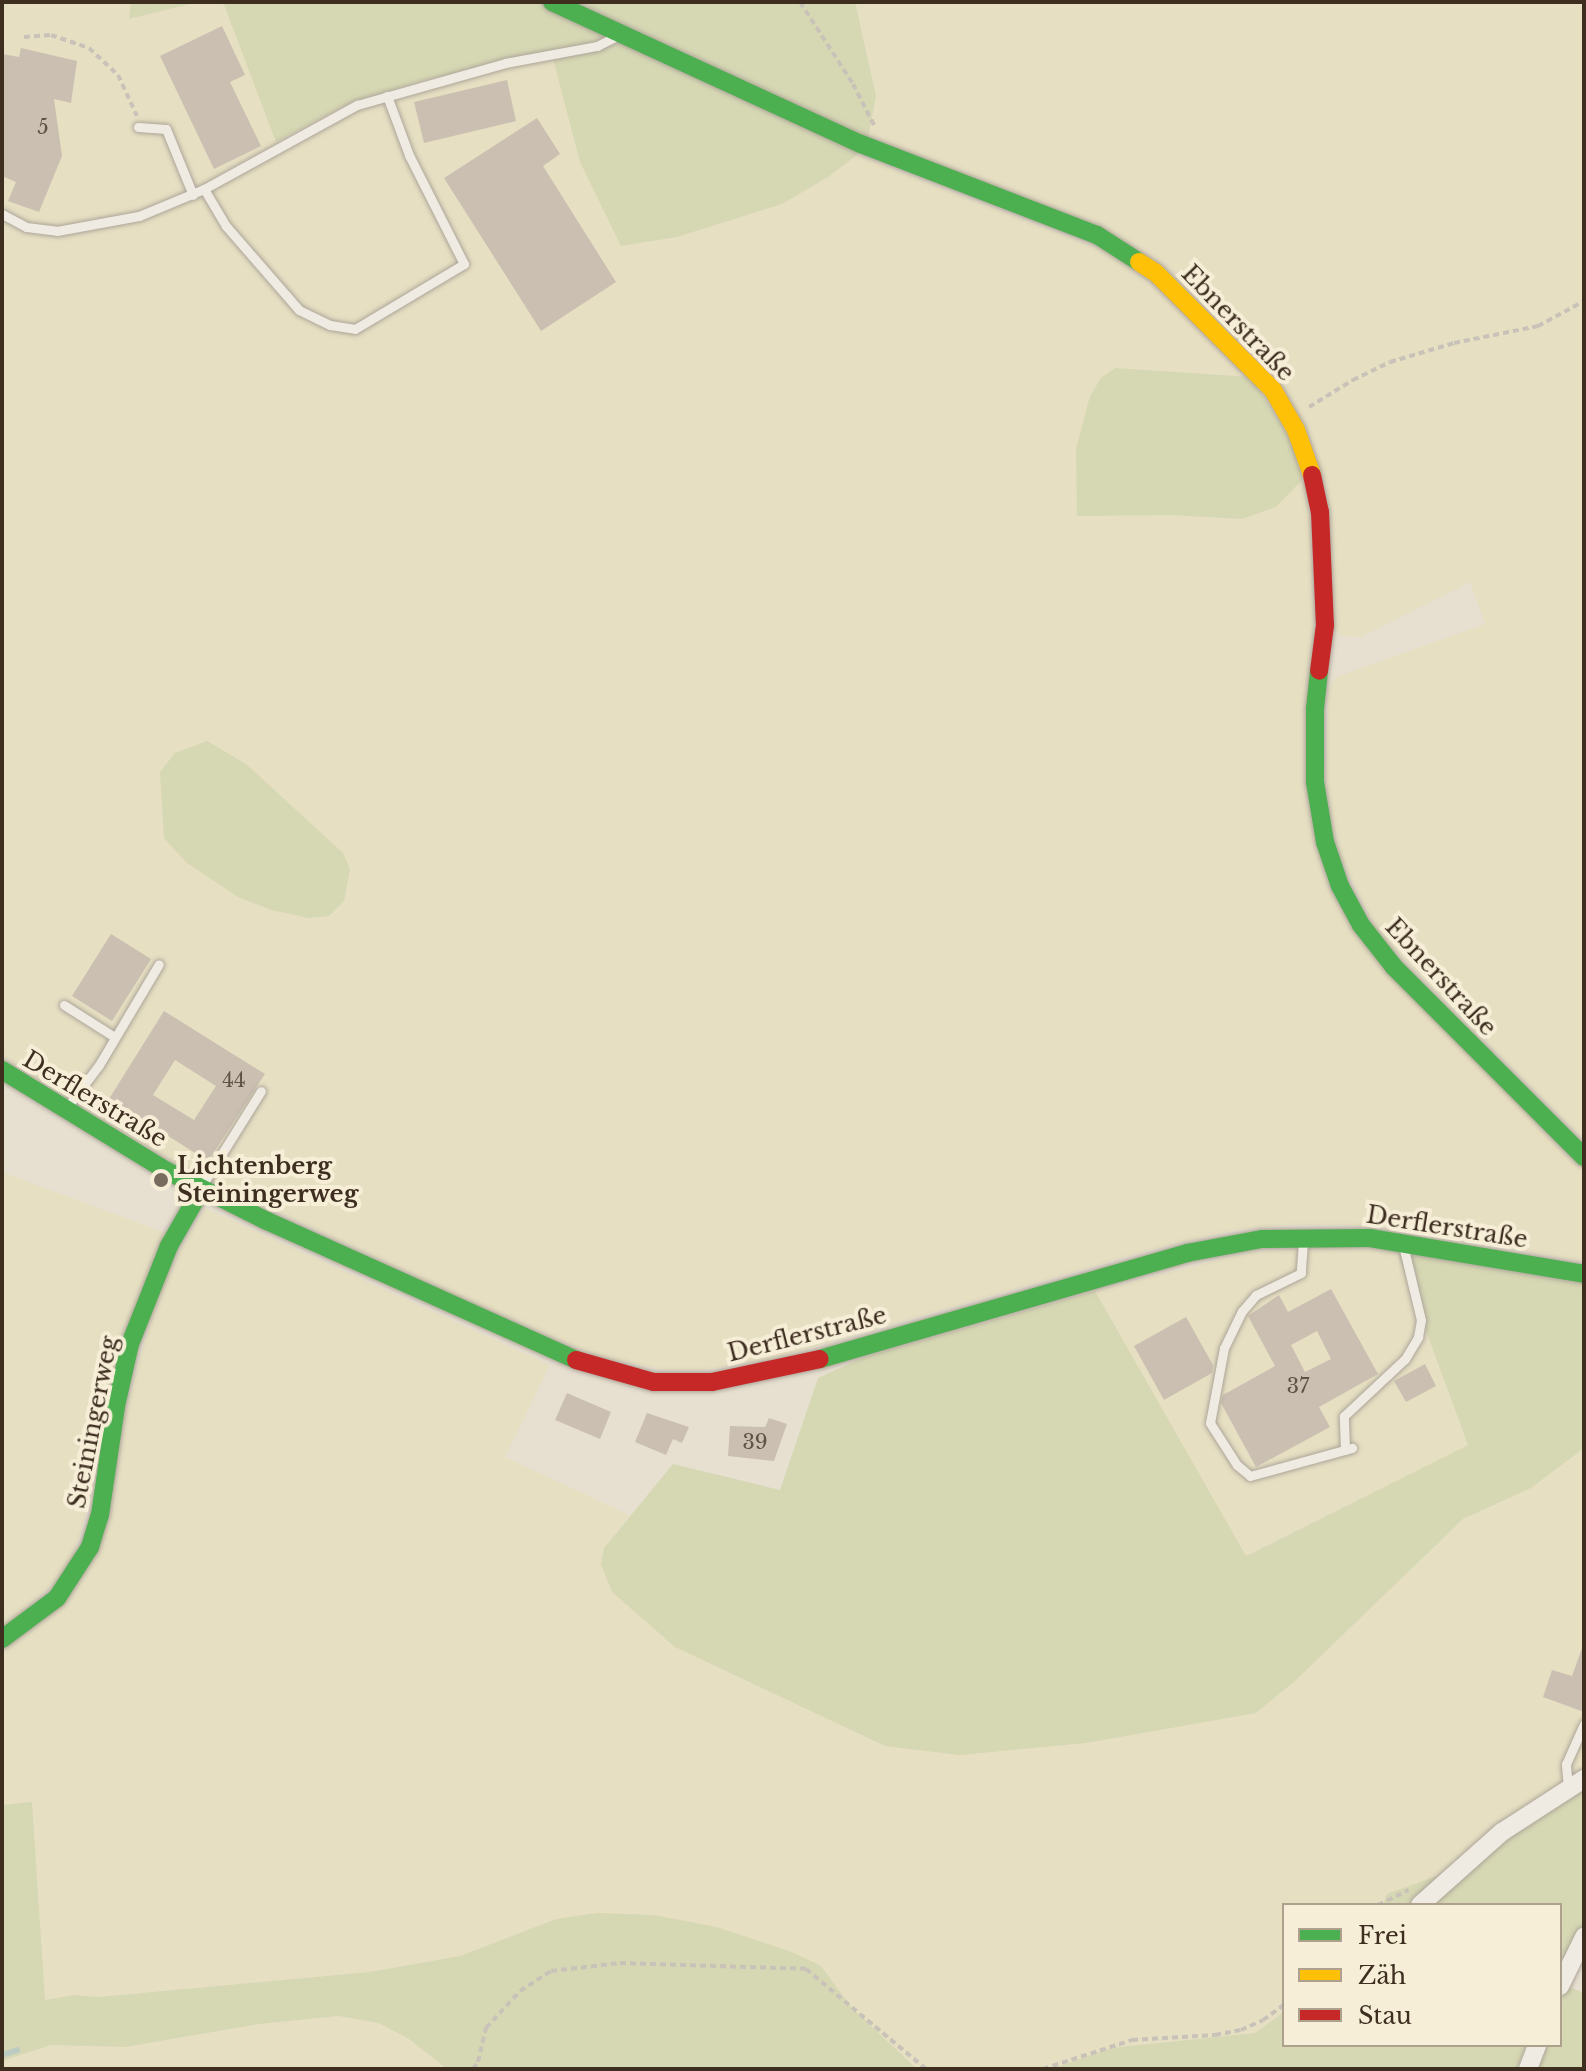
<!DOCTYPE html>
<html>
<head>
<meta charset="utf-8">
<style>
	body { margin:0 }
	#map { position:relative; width:1586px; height:2071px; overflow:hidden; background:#e7e0d1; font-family:"Libre Baskerville",serif }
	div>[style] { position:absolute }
	.farmland>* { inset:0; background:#e6dfc2 }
	.green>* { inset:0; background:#d6d7b3 }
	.stream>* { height:6px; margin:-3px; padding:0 3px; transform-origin:3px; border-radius:3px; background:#bcccc2 }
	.building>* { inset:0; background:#cbbfb2 }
	.path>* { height:4px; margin-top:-2px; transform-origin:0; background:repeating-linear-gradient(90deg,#c8c2b9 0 6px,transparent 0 10px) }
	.roads { filter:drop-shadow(0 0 2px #ada599) drop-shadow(0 0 2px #ada599) }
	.lane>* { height:9px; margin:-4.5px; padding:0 4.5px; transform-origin:4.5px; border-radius:4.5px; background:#efebe3 }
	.street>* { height:18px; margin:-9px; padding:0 9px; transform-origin:9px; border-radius:9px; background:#efebe3 }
	.fast>* { height:18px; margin:-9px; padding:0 9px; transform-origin:9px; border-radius:9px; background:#4caf50 }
	.slow>* { height:18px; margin:-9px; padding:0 9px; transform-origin:9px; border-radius:9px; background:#ffc107 }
	.jam>* { height:18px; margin:-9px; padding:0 9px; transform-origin:9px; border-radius:9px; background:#c62828 }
	.dots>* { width:22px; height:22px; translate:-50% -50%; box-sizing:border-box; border:4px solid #f7eed8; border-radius:50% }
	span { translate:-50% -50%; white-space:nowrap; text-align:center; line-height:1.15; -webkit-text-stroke:8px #f7eed8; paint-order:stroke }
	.number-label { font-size:20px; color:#605244 }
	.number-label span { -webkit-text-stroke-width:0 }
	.street-label { font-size:24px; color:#3d2e20 }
	.poi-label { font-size:24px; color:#3d2e20; font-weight:700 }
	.left { translate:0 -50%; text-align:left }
	.frame { position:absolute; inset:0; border:4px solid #3d2e20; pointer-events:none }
	.legend { position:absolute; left:1282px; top:1903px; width:280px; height:144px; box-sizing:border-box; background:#f7eed8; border:2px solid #ada18e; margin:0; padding:10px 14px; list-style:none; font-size:24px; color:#3d2e20 }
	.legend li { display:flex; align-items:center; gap:16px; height:40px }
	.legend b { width:40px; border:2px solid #ada18e }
</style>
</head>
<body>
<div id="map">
	<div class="farmland">
		<div style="clip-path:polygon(evenodd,2px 2px,131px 2px,130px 19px,198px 2px,223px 2px,277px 141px,343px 106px,420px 81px,552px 51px,621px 246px,677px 237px,782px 204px,828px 177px,857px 155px,1102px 250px,1146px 277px,1251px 377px,1115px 368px,1170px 515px,1242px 519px,1303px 479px,1310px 517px,1324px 875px,1584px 1169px,1584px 1262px,1402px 1231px,1345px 1225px,1289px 1225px,1236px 1230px,1150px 1250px,772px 1359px,703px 1370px,666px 1370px,602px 1358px,496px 1314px,163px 1159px,2px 1057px,2px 2px,350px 869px,344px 901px,329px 916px,309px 918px,271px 910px,238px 897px,350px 869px)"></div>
		<div style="clip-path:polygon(855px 2px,1584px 2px,1584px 1142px,1378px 934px,1339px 856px,1326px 792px,1328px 688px,1336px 677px,1485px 624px,1470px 582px,1361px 637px,1342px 636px,1335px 630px,1312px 448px,1174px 275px,868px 138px,876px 96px)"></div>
		<div style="clip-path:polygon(2px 1172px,166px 1233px,70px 1569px,2px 1630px)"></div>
		<div style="clip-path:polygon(205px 1208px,550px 1365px,505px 1457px,630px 1515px,604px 1548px,675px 1647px,885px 1746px,1256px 1713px,1296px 1680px,1463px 1519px,1531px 1488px,1584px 1448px,1584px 1777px,1452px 1870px,1387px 1894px,1383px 1905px,1284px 1905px,1284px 2012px,1255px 2033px,1111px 2048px,1052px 2069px,917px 2069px,852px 2008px,821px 1966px,555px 1919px,460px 1956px,370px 1972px,98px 1997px,75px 1995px,45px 2001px,32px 1802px,2px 1805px,2px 1646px,64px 1601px,121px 1427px,160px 1285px)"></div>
		<div style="clip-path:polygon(1332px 1246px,1397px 1252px,1468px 1445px,1245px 1556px,1095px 1291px,1250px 1252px)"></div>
		<div style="clip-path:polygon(339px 2016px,379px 2023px,409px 2039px,447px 2069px,2px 2069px,2px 2061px,51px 2045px,125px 2047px,259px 2024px)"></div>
	</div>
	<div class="green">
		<div style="clip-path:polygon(131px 2px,198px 2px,129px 19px)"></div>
		<div style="clip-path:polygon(223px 2px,855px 2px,876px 96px,868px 138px,857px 155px,828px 177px,782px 204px,677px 237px,621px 246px,580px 162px,551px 51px,420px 81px,343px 106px,276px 142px)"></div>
		<div style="clip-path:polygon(1115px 368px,1251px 377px,1293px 443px,1303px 479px,1276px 507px,1242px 519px,1170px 515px,1077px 516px,1076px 449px,1090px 396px,1101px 378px)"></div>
		<div style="clip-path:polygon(207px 741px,246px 764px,343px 853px,350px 869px,344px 901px,329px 916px,309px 918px,271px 910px,238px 897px,187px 863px,164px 838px,160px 772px,175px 753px)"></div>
		<div style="clip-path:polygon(1397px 1252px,1584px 1284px,1584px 1448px,1531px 1488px,1463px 1519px,1296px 1680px,1256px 1713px,1086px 1743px,959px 1755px,885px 1746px,675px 1647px,612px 1592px,601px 1564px,604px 1548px,673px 1464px,780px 1490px,818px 1378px,864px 1357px,1095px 1291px,1246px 1556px,1468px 1445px)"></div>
		<div style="clip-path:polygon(1584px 1777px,1584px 1923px,1560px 1971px,1560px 1905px,1383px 1905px,1387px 1894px,1452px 1870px)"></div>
		<div style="clip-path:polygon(32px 1802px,45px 2000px,75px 1995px,98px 1997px,370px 1972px,460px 1956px,556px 1919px,598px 1913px,654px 1915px,716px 1927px,792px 1952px,821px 1966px,852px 2008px,917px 2069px,447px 2069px,409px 2039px,379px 2023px,339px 2016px,259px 2024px,125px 2047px,51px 2045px,2px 2061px,2px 1805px)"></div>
		<div style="clip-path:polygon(1567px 1986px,1584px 1993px,1584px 2069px,1533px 2069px,1542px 2045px,1560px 2045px,1560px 2001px)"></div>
		<div style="clip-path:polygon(1284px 2012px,1284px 2045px,1526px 2045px,1517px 2069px,1052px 2069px,1111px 2048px,1255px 2033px)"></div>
	</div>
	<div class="stream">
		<div style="left:2px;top:2055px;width:16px;rotate:-18deg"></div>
	</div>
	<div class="building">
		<div style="clip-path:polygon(222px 26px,245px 75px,230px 82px,261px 146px,214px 169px,160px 56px)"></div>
		<div style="clip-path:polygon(21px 48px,77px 61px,71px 103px,54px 99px,62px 156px,39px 212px,8px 201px,16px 182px,2px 176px,2px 54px,19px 57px)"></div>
		<div style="clip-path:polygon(507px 80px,516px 121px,424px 143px,414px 102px)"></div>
		<div style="clip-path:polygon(537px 118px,560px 154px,543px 166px,616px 282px,541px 331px,444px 178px)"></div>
		<div style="clip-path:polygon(111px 934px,151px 959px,112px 1021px,72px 996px)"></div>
		<div style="clip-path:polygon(evenodd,164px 1011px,265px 1074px,208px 1161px,109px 1099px,164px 1011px,175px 1060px,216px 1086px,194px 1120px,153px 1095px,175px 1060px)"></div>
		<div style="clip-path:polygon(evenodd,1331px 1289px,1378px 1374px,1319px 1407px,1330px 1427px,1256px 1467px,1221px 1403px,1223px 1395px,1275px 1366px,1248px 1316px,1279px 1295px,1288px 1312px,1331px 1289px,1317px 1331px,1331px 1359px,1305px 1372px,1291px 1345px,1317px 1331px)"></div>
		<div style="clip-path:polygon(1186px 1317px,1213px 1365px,1212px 1373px,1164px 1400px,1134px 1346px)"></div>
		<div style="clip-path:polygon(1425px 1364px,1436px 1386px,1406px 1402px,1394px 1381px)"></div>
		<div style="clip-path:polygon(567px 1393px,611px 1412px,600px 1439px,555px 1420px)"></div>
		<div style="clip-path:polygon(647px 1413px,689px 1427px,682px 1443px,673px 1439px,666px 1455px,635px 1442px)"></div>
		<div style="clip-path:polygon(769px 1418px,787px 1424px,774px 1461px,728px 1456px,730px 1426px,765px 1427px)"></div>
		<div style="clip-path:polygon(1582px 1648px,1584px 1649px,1584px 1712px,1543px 1697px,1552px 1670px,1572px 1676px)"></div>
	</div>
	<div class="path">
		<div style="left:800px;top:2px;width:98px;rotate:57.1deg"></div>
		<div style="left:853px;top:84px;width:48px;rotate:62.9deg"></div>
		<div style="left:24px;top:37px;width:27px;rotate:-4deg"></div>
		<div style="left:51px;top:35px;width:40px;rotate:18.9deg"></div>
		<div style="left:89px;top:48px;width:40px;rotate:43deg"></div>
		<div style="left:118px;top:75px;width:45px;rotate:65.1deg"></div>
		<div style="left:1309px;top:407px;width:52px;rotate:-31.5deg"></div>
		<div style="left:1353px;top:380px;width:41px;rotate:-25.9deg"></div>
		<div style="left:1390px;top:362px;width:67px;rotate:-16.5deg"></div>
		<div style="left:1454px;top:343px;width:86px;rotate:-11.4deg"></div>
		<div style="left:1538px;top:326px;width:52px;rotate:-28.5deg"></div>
		<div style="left:1378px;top:1905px;width:34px;rotate:-26deg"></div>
		<div style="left:473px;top:2069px;width:9px;rotate:-54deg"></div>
		<div style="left:478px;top:2062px;width:35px;rotate:-77deg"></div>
		<div style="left:486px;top:2028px;width:50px;rotate:-47.4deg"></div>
		<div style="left:520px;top:1991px;width:37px;rotate:-33deg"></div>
		<div style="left:551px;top:1971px;width:69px;rotate:-6.6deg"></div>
		<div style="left:620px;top:1963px;width:186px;rotate:1.8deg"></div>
		<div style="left:806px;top:1969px;width:156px;rotate:39.8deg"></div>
		<div style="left:1043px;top:2069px;width:94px;rotate:-18deg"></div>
		<div style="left:1132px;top:2040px;width:83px;rotate:-3.4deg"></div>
		<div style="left:1215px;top:2035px;width:26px;rotate:-11deg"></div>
		<div style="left:1241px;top:2030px;width:24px;rotate:-24deg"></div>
		<div style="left:1263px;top:2020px;width:26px;rotate:-36deg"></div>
	</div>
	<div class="roads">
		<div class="lane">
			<div style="left:138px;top:127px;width:28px;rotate:4deg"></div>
			<div style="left:166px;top:129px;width:71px;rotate:67.8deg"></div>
			<div style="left:204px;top:189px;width:43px;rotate:59.3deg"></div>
			<div style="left:226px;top:226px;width:111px;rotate:49deg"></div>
			<div style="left:299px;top:310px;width:34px;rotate:26deg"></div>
			<div style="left:330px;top:325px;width:25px;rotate:9deg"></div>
			<div style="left:355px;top:329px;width:127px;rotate:-30.8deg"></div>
			<div style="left:464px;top:264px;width:122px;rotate:-116.8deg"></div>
			<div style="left:409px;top:155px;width:63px;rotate:-110.4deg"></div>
			<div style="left:2px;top:214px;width:27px;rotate:28deg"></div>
			<div style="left:26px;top:227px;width:31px;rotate:7deg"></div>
			<div style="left:57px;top:231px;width:83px;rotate:-10.4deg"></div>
			<div style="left:139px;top:216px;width:70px;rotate:-22.6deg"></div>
			<div style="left:204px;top:189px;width:175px;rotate:-28.8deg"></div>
			<div style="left:357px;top:105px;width:154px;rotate:-15.8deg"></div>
			<div style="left:505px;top:63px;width:94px;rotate:-10.5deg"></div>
			<div style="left:597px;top:46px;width:20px;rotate:-27deg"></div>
			<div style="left:64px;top:1005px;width:58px;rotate:32.3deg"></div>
			<div style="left:68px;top:1106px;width:51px;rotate:-52.9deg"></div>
			<div style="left:99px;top:1065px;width:117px;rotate:-59.3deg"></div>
			<div style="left:201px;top:1187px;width:113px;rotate:-58deg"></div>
			<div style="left:1303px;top:1241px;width:32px;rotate:94deg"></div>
			<div style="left:1301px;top:1273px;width:50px;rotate:153.9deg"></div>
			<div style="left:1256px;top:1295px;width:21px;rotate:131deg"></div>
			<div style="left:1242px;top:1311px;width:41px;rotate:115.9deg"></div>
			<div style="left:1224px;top:1348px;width:76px;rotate:100.6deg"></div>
			<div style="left:1210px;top:1423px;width:50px;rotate:57.3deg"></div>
			<div style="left:1237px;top:1465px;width:17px;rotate:40deg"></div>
			<div style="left:1250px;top:1476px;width:106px;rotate:-15.4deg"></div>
			<div style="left:1345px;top:1450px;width:34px;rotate:-92deg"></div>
			<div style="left:1344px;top:1416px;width:83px;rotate:-43.1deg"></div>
			<div style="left:1405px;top:1359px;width:26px;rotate:-59deg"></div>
			<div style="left:1418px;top:1337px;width:17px;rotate:-80deg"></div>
			<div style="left:1421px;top:1320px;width:77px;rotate:-103.5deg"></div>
			<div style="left:1568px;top:1788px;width:24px;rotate:-95deg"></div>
			<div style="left:1566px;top:1764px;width:44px;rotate:-65.8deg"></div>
		</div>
		<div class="street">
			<div style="left:1420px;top:1905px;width:110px;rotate:-41.7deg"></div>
			<div style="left:1502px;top:1832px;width:98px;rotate:-32.9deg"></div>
			<div style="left:1560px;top:1986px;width:55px;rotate:-63.9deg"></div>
			<div style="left:1528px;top:2069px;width:26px;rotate:-69deg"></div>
		</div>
		<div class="fast">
			<div style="left:552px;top:2px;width:340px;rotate:24.7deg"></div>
			<div style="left:861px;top:144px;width:253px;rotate:21.1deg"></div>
			<div style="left:1097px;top:235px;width:50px;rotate:32.7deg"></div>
			<div style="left:1319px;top:671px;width:38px;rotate:96deg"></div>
			<div style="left:1315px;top:709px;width:73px;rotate:90deg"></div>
			<div style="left:1315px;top:782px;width:61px;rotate:80.5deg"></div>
			<div style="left:1325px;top:842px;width:46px;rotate:71.2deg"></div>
			<div style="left:1340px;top:886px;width:44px;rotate:61.7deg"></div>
			<div style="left:1361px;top:925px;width:53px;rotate:51.8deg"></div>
			<div style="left:1394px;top:967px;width:269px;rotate:45deg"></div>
			<div style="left:2px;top:1070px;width:193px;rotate:31.5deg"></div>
			<div style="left:167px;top:1171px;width:112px;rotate:26.6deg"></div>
			<div style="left:267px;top:1221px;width:339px;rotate:24.2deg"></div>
			<div style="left:820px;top:1359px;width:382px;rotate:-16.1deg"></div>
			<div style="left:1187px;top:1253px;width:76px;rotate:-10.6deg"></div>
			<div style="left:1262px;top:1239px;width:108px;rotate:-0.5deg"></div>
			<div style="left:1370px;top:1238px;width:217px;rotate:9.5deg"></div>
			<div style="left:2px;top:1639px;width:69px;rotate:-36.7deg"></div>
			<div style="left:57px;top:1598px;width:61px;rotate:-57.1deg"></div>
			<div style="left:90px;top:1547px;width:34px;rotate:-73deg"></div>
			<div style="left:100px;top:1515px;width:110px;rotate:-81.6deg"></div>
			<div style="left:116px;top:1406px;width:64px;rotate:-77.3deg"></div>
			<div style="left:130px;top:1344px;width:105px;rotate:-68.3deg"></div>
			<div style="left:169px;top:1246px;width:64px;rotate:-60.3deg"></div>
		</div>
		<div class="slow">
			<div style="left:1139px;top:262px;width:20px;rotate:33deg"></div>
			<div style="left:1156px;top:273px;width:165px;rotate:45deg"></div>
			<div style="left:1273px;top:390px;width:46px;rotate:60.1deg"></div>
			<div style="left:1296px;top:430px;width:48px;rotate:70.4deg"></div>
		</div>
		<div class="jam">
			<div style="left:1312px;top:475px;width:38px;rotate:78deg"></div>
			<div style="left:1320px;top:512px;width:113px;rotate:87.5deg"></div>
			<div style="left:1325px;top:625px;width:46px;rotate:97.4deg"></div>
			<div style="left:576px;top:1360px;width:81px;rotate:15.8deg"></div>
			<div style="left:654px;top:1382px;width:58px"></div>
			<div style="left:712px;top:1382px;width:110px;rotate:-12deg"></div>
		</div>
	</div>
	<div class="dots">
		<div style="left:161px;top:1180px;background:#786c5e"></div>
	</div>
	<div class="number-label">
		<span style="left:43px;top:127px">5</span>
		<span style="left:234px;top:1080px">44</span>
		<span style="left:1298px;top:1386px">37</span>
		<span style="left:755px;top:1442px">39</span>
	</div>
	<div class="street-label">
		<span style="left:1238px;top:323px;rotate:46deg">Ebnerstraße</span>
		<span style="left:1441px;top:977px;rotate:47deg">Ebnerstraße</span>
		<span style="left:95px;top:1099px;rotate:31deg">Derflerstraße</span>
		<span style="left:1447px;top:1227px;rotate:9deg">Derflerstraße</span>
		<span style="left:807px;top:1334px;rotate:-14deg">Derflerstraße</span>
		<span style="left:93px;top:1422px;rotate:-79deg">Steiningerweg</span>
	</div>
	<div class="poi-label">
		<span class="left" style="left:177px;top:1180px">Lichtenberg<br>Steiningerweg</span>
	</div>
	<div class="frame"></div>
	<ul class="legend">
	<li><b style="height:10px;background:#4caf50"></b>Frei</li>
	<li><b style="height:10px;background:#ffc107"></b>Zäh</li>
	<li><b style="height:10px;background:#c62828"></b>Stau</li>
	</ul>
</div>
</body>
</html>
